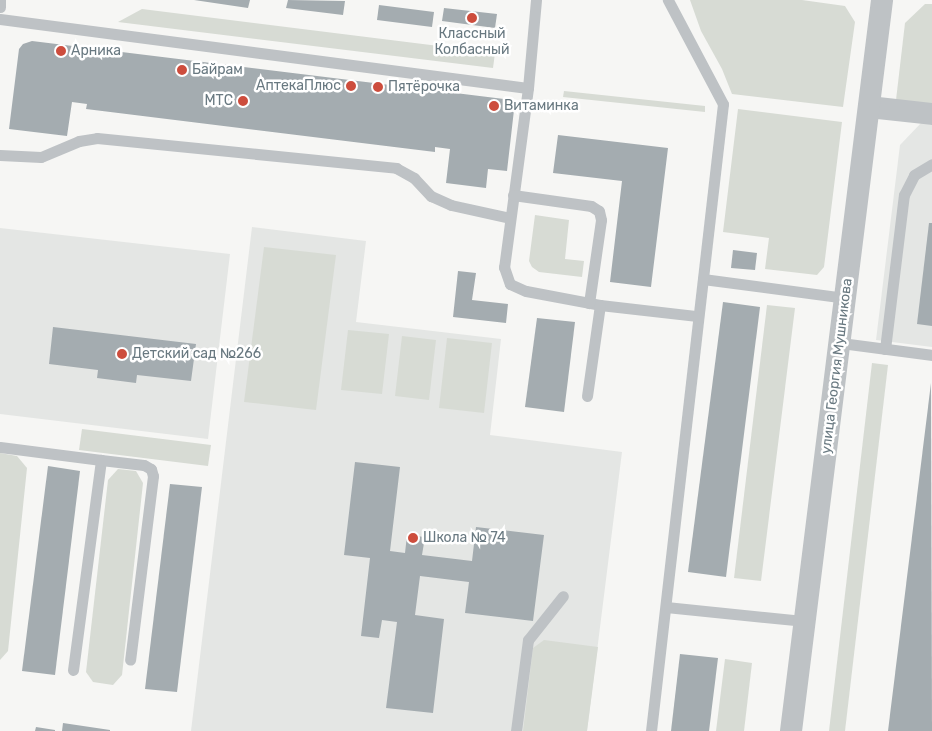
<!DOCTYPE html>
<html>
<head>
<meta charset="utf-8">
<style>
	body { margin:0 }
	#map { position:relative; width:932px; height:731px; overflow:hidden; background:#f6f6f4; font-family:Rubik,sans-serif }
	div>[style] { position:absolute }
	.built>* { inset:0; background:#e4e6e4 }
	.green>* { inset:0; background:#d7dbd4 }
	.building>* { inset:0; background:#a4acb0 }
	.lane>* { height:11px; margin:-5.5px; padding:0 5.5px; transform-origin:5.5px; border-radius:5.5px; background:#bec2c5 }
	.street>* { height:22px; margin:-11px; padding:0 11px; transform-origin:11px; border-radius:11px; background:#bec2c5 }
	.dots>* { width:14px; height:14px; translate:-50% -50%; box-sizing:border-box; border:2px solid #fff; border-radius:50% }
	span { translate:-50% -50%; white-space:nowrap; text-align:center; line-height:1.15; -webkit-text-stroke:5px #fff; paint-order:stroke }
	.poi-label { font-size:14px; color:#697981 }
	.left { translate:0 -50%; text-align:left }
	.right { translate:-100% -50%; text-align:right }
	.street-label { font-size:14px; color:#697981 }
</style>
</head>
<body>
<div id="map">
	<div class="built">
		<div style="clip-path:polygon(922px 122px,932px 123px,932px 347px,876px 340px,900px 145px)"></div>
		<div style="clip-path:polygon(252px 227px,366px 241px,356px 322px,501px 339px,490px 435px,622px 452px,587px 731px,191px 731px)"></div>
		<div style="clip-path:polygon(0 228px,230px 254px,208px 439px,0 414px)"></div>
	</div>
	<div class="green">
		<div style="clip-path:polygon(690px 0,802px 0,845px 6px,855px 22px,843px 107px,732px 94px,722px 69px,701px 31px)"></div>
		<div style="clip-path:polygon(925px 4px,932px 4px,932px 105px,896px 100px,905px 23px)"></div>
		<div style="clip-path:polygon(142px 9px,495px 53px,493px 68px,118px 22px)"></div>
		<div style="clip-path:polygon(564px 91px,705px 106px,705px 112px,563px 97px)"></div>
		<div style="clip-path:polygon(738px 109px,842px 122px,824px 267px,817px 275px,765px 269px,769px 238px,723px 232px)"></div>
		<div style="clip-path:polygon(535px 215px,569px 220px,565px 259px,584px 261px,582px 277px,539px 272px,532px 267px,529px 261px)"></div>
		<div style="clip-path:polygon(264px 247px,336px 255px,316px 410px,244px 402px)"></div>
		<div style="clip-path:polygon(767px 305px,795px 308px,761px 581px,734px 578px)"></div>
		<div style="clip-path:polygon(348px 330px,389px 334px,382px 394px,341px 390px)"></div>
		<div style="clip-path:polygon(402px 336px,436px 340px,429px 400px,395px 396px)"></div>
		<div style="clip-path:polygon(447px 338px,492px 343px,484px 413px,439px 408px)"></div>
		<div style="clip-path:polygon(872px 363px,888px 365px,845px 731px,829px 731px)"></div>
		<div style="clip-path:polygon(82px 429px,211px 445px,208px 466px,79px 450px)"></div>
		<div style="clip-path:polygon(0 453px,17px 456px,27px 468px,8px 651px,0 660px)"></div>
		<div style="clip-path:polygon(118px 469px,136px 471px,143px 483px,122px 675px,113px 685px,93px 682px,86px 672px,108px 480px)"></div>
		<div style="clip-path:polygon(544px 640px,598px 647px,587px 731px,523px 731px,533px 648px)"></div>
		<div style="clip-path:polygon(725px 659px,752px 663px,744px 731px,716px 731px)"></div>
	</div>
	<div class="building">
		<div style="clip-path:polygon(194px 0,250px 0,248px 8px)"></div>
		<div style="clip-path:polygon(288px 0,345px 1px,343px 15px,286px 8px)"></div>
		<div style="clip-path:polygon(379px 5px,434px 12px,432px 27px,377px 20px)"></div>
		<div style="clip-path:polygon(444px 8px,497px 14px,495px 28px,442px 21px)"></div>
		<div style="clip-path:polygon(32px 41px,504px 99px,512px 104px,514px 110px,507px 171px,488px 169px,486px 188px,446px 183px,450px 149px,435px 147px,435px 152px,86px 109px,87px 104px,72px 102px,67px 136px,9px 129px,19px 49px,23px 44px)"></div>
		<div style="clip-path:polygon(558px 135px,668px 148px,651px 287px,610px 282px,622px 181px,553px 173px)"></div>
		<div style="clip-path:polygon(929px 223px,932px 223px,932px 326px,917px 324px)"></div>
		<div style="clip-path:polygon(733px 250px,757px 253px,755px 270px,731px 268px)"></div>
		<div style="clip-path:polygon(458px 271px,476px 273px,472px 300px,508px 304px,506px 323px,453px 317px)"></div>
		<div style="clip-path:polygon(723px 302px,760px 307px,726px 577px,688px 572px)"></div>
		<div style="clip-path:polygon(537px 318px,575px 322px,564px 412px,525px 407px)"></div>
		<div style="clip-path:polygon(53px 327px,196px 344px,191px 381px,137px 375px,136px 383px,97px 378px,98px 370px,49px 364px)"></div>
		<div style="clip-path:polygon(931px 383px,932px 731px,888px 731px)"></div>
		<div style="clip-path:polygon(355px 462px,400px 467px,390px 551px,405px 553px,407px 535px,425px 537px,422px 555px,472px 561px,476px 527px,544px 535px,533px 621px,465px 613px,469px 582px,420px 576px,415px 615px,444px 619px,433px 713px,386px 708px,397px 622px,382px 620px,379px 638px,361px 636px,370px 558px,344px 555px)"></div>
		<div style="clip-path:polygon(48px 466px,80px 471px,55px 675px,22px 671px)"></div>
		<div style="clip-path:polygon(170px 484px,202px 487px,177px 692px,145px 689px)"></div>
		<div style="clip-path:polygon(680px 654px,718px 658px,709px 731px,671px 731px)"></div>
		<div style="clip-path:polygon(63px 723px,110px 730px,110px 731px,62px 731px)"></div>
		<div style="clip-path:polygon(36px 727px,55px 730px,55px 731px,35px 731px)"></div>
	</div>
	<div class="lane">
		<div style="left:536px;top:0;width:88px;rotate:95.2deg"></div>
		<div style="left:528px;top:88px;width:181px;rotate:97.6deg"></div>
		<div style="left:504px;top:267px;width:18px;rotate:71deg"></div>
		<div style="left:510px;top:284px;width:17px;rotate:24deg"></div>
		<div style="left:526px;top:291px;width:75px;rotate:10.7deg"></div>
		<div style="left:600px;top:305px;width:98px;rotate:6.5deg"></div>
		<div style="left:0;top:7px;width:7px;rotate:-90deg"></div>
		<div style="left:0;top:19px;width:532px;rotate:7.45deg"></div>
		<div style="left:0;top:155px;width:41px;rotate:2.8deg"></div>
		<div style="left:41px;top:157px;width:41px;rotate:-22.8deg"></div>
		<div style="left:79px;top:141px;width:18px;rotate:-9deg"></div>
		<div style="left:97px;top:138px;width:301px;rotate:5.7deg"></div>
		<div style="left:396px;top:168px;width:21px;rotate:29deg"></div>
		<div style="left:414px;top:178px;width:25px;rotate:47deg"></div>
		<div style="left:431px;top:196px;width:22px;rotate:24deg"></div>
		<div style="left:451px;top:205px;width:60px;rotate:12.4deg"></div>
		<div style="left:513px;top:195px;width:79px;rotate:8deg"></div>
		<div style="left:591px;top:206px;width:9px;rotate:32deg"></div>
		<div style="left:599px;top:211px;width:9px;rotate:77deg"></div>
		<div style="left:601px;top:220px;width:84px;rotate:98.2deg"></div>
		<div style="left:703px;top:279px;width:143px;rotate:7.6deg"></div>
		<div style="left:841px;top:343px;width:92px;rotate:7.5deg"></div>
		<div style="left:885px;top:349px;width:155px;rotate:-83deg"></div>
		<div style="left:904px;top:195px;width:22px;rotate:-63deg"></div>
		<div style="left:914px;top:175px;width:21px;rotate:-31deg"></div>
		<div style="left:587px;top:396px;width:92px;rotate:-81.9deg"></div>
		<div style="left:0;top:447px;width:102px;rotate:7.3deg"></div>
		<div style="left:666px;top:607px;width:140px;rotate:5.8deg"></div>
		<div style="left:73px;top:670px;width:212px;rotate:-82.4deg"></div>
		<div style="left:101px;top:460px;width:43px;rotate:6.6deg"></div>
		<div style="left:144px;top:465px;width:8px;rotate:30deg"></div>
		<div style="left:151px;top:469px;width:7px;rotate:74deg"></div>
		<div style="left:153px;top:476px;width:185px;rotate:97.1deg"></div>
		<div style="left:516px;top:731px;width:92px;rotate:-82.5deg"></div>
		<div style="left:528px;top:640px;width:56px;rotate:-51.5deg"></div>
		<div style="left:651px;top:731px;width:631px;rotate:-83.45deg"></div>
		<div style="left:723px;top:104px;width:118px;rotate:-117.9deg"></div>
	</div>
	<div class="street">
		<div style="left:869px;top:107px;width:63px;rotate:6.3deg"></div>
		<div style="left:791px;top:731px;width:737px;rotate:-82.9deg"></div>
	</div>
	<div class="dots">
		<div style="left:472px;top:18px;background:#cd4d3d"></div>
		<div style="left:61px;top:51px;background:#cd4d3d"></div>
		<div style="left:182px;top:70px;background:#cd4d3d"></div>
		<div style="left:351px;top:86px;background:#cd4d3d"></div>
		<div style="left:378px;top:87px;background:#cd4d3d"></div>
		<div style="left:243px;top:101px;background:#cd4d3d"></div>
		<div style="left:494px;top:106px;background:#cd4d3d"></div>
		<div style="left:122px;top:354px;background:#cd4d3d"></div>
		<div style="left:413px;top:538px;background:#cd4d3d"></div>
	</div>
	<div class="poi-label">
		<span style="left:472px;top:42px">Классный<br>Колбасный</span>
		<span class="left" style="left:71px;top:51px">Арника</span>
		<span class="left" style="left:192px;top:70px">Байрам</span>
		<span class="right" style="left:341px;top:86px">АптекаПлюс</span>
		<span class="left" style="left:388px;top:87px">Пятёрочка</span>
		<span class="right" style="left:233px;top:101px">МТС</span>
		<span class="left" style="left:504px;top:106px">Витаминка</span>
		<span class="left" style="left:132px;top:354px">Детский сад №266</span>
		<span class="left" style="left:423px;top:538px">Школа № 74</span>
	</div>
	<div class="street-label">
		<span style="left:837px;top:366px;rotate:-83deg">улица Георгия Мушникова</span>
	</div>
</div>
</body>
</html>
